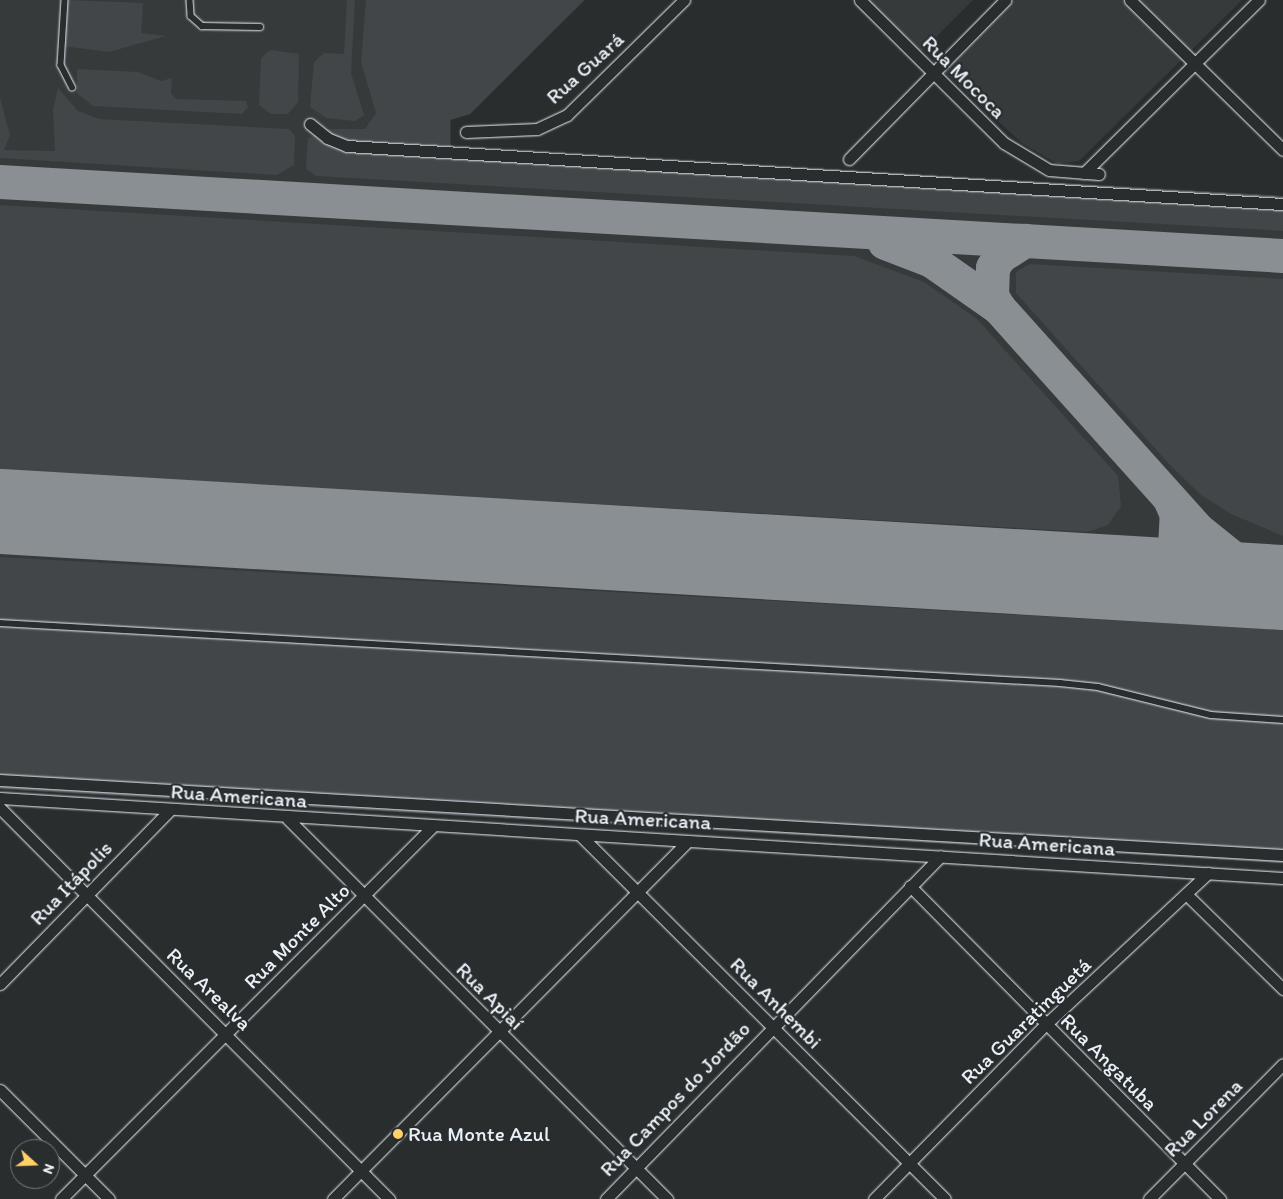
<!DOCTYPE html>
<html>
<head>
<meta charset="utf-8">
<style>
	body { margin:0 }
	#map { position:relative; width:1283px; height:1199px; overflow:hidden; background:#2a2d2e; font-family:Itim,sans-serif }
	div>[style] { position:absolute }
	.built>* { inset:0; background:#363a3b }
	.green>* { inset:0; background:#424648 }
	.taxiway>* { height:34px; margin:-17px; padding:0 17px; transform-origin:17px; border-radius:17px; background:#898f93 }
	.runway>* { height:85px; margin:-42.5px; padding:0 42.5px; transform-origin:42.5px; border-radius:42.5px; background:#898f93 }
	.roads { filter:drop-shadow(0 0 1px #e8f1f8) drop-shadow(0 0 1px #e8f1f8) }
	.lane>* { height:5.5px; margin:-2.75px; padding:0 2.75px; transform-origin:2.75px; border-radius:2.75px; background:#2a2d2e }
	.street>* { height:11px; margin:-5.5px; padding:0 5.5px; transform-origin:5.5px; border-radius:5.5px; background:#2a2d2e }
	.dots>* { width:14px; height:14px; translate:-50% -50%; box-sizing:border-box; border:2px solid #2a2d2e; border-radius:50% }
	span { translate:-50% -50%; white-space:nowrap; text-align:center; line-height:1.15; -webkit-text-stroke:4.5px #2a2d2e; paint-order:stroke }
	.street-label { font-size:21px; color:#e8f1f8 }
	.poi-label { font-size:21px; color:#e8f1f8 }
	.left { translate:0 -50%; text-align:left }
	.north { position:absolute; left:10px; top:1139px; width:50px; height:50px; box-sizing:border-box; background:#2a2d2e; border:1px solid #767b7f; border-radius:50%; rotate:110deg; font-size:14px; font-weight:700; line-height:20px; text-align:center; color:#e8f1f8 }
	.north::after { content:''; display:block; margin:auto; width:18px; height:22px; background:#ffd166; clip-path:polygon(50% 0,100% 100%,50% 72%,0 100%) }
</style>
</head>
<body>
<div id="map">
	<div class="built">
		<div style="clip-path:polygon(0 0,585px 0,470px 114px,451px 120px,451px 148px,1283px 196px,1283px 863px,0 789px)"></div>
		<div style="clip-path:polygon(868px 0,973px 0,921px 52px)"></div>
		<div style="clip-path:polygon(1015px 0,1242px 0,1079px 161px,1058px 164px,1023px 144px,945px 72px)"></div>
	</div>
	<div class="green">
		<div style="clip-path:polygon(67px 0,143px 3px,141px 33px,166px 36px,109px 52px,63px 46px)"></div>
		<div style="clip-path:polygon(347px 0,355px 0,351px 73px,364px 115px,355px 121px,326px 118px,310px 107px,314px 62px,324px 53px,344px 54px)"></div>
		<div style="clip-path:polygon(366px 0,584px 0,470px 114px,450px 120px,450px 148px,1283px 196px,1283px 231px,316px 176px,306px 169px,308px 138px,329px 129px,365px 129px,376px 113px,361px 62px)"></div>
		<div style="clip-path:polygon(270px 50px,299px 54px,298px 102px,288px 114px,271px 114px,259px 105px,261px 58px)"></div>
		<div style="clip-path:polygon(77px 69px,138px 72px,161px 81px,172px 78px,171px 93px,176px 99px,246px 101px,248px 107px,242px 114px,93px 106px,77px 93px)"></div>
		<div style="clip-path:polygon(58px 88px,78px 111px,99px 119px,289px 129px,295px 136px,294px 165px,277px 175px,0 158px,0 98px,10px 135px,4px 150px,55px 151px,53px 110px)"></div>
		<div style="clip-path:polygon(0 205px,854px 256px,924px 282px,977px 319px,1118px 476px,1121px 506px,1108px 525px,1087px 532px,0 470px)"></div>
		<div style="clip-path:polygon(1030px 264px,1283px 279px,1283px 536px,1231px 514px,1201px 495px,1169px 464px,1016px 293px,1016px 272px)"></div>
		<div style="clip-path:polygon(0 557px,1283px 630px,1283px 863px,0 789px)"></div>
	</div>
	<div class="taxiway">
		<div style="left:0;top:182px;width:1285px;rotate:3.3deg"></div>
		<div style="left:885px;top:243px;width:50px;rotate:21deg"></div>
		<div style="left:932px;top:261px;width:82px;rotate:35deg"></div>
		<div style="left:999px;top:308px;width:297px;rotate:48.1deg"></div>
		<div style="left:1197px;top:529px;width:59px;rotate:38.8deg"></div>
		<div style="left:1243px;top:566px;width:44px;rotate:25.4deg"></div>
		<div style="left:999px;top:308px;width:14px;rotate:-120deg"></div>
		<div style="left:992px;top:296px;width:28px;rotate:-88deg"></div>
		<div style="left:993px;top:268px;width:13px;rotate:-58deg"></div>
		<div style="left:1000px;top:257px;width:30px;rotate:-33deg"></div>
		<div style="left:1135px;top:579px;width:34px;rotate:-28deg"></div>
		<div style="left:1165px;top:563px;width:18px;rotate:-56deg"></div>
		<div style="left:1175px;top:548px;width:33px;rotate:-87deg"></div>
		<div style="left:1177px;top:515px;width:17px;rotate:-114deg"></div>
	</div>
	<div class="runway">
		<div style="left:0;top:511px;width:1285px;rotate:3.39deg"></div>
	</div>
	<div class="roads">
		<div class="lane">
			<div style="left:65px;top:0;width:65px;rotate:93.5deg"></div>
			<div style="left:61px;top:65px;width:25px;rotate:63deg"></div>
			<div style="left:190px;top:0;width:16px;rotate:86deg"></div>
			<div style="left:191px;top:16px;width:15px;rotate:42deg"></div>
			<div style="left:202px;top:26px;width:58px;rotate:1deg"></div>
			<div style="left:0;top:623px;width:1062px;rotate:3.24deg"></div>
			<div style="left:1060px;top:683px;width:38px;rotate:6deg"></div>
			<div style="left:1098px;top:687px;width:116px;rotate:13.9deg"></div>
			<div style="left:1211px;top:715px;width:72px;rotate:4deg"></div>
		</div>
		<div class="street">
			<div style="left:860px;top:0;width:203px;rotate:44.8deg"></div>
			<div style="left:1004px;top:143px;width:52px;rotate:31deg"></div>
			<div style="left:1049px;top:170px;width:50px;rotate:4.6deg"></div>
			<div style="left:1130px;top:0;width:214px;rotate:44.4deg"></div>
			<div style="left:310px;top:124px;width:22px;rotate:39deg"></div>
			<div style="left:327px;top:138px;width:22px;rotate:22deg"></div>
			<div style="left:347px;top:146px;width:938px;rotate:3.55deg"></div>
			<div style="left:466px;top:132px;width:71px;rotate:-2.4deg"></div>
			<div style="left:537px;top:129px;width:33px;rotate:-25deg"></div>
			<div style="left:567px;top:115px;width:164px;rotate:-44.5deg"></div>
			<div style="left:849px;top:159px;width:223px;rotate:-45.5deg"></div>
			<div style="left:1084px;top:173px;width:246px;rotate:-44.7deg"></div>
			<div style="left:0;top:780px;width:1285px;rotate:3.35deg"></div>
			<div style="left:0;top:798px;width:1285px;rotate:3.57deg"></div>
			<div style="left:0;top:808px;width:552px;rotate:45.15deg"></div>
			<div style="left:288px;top:819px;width:537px;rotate:45.08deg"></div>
			<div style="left:580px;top:835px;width:515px;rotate:44.92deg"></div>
			<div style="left:910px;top:886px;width:441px;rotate:45.3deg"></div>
			<div style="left:1186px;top:894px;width:136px;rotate:44.4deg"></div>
			<div style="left:0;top:984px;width:243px;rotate:-45.7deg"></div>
			<div style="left:0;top:1090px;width:154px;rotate:45deg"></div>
			<div style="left:61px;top:1199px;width:527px;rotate:-45.08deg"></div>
			<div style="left:333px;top:1199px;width:504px;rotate:-45.24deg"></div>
			<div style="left:606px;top:1199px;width:479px;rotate:-45.7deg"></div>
			<div style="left:874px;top:1199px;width:244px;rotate:-45.5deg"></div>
			<div style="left:1045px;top:1025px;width:223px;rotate:-43deg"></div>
			<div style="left:1149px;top:1199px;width:190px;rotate:-45.2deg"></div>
		</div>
	</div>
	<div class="dots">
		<div style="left:398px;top:1134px;background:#ffd166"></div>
	</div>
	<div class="street-label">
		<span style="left:585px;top:68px;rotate:-42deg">Rua Guará</span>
		<span style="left:964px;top:77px;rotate:45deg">Rua Mococa</span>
		<span style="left:239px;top:796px;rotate:4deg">Rua Americana</span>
		<span style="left:643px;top:819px;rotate:3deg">Rua Americana</span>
		<span style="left:1047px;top:844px;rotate:4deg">Rua Americana</span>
		<span style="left:71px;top:883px;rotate:-46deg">Rua Itápolis</span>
		<span style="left:297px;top:936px;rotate:-45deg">Rua Monte Alto</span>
		<span style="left:209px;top:989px;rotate:44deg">Rua Arealva</span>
		<span style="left:490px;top:996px;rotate:45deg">Rua Apiaí</span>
		<span style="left:776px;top:1003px;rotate:45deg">Rua Anhembi</span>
		<span style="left:1026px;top:1021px;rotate:-44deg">Rua Guaratinguetá</span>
		<span style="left:1109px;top:1062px;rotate:45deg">Rua Angatuba</span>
		<span style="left:675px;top:1099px;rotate:-46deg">Rua Campos do Jordão</span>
		<span style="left:1203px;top:1118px;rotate:-45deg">Rua Lorena</span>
	</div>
	<div class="poi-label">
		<span class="left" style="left:408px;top:1134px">Rua Monte Azul</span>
	</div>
	<div class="north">N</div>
</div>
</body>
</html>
